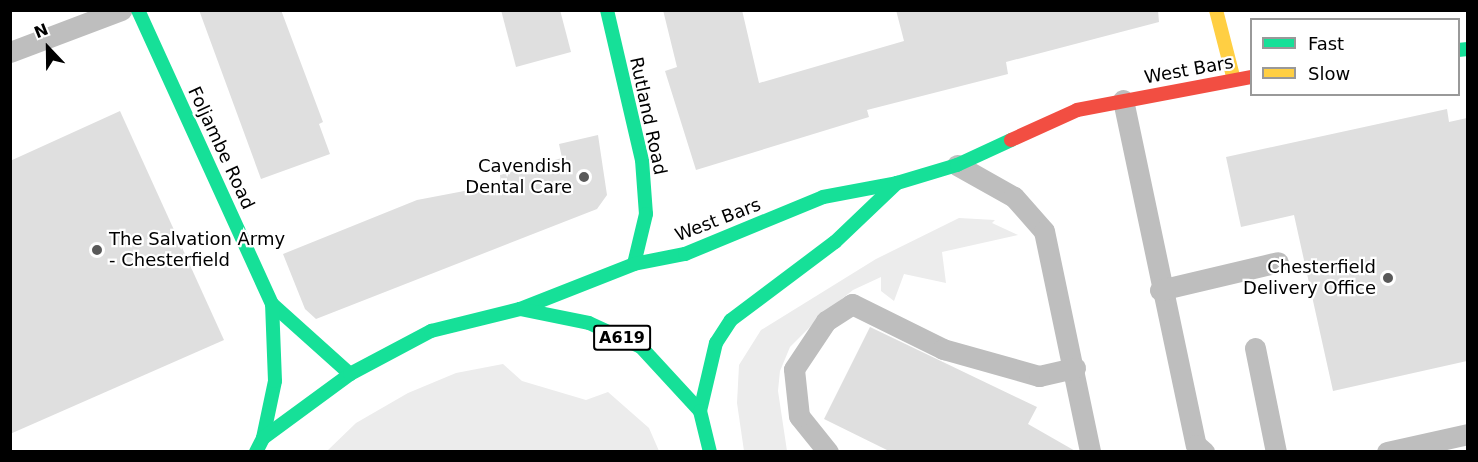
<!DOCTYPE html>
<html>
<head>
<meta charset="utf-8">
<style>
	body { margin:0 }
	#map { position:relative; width:1478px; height:462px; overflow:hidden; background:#fff; font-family:"DejaVu Sans",sans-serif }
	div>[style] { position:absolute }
	.green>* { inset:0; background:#ececec }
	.building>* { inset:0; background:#dfdfdf }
	.lane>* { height:21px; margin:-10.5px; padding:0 10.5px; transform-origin:10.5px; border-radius:10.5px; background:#bebebe }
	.fast>* { height:14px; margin:-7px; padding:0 7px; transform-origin:7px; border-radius:7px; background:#16e098 }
	.slow>* { height:14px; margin:-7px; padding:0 7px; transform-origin:7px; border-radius:7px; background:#ffcf43 }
	.jam>* { height:14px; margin:-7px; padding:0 7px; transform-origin:7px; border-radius:7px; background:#f24e42 }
	.dots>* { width:16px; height:16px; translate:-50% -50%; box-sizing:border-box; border:3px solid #fff; border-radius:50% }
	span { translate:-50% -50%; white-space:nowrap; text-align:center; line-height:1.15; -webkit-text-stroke:4.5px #fff; paint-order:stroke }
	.shield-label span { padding:2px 4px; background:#fff; border:2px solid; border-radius:4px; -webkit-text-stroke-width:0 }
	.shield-label { font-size:16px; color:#000; font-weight:700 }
	.street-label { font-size:18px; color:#000 }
	.poi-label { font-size:18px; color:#000 }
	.right { translate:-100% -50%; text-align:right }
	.left { translate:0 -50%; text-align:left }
	.frame { position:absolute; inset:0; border:12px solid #000; pointer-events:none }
	.legend { position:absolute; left:1250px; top:18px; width:210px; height:78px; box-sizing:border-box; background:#fff; border:2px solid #999; margin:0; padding:8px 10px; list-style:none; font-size:18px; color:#000 }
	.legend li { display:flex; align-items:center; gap:12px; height:30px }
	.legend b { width:30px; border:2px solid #999 }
	.north { position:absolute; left:18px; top:18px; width:60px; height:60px; -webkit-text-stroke:4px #fff; paint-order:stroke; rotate:338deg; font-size:16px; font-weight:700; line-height:24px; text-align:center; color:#000 }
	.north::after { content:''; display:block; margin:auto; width:21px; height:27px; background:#000; clip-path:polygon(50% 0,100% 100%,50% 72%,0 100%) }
</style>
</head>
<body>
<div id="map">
	<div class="green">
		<div style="clip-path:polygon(959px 218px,995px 220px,992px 223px,1018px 235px,942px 252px,946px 283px,904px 274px,894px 301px,881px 291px,881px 277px,853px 290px,823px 314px,790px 347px,780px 371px,778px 391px,787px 451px,744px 451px,737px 403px,739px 365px,761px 330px,876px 259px)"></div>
		<div style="clip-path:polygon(503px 364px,522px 381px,586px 400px,608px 392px,649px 428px,659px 451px,327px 451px,356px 423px,408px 393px,456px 373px)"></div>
	</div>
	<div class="building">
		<div style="clip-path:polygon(199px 10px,281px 10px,323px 122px,319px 124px,330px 154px,261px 179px)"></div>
		<div style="clip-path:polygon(501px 10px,560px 10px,571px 52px,516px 67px)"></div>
		<div style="clip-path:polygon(663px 10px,742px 10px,759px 83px,904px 41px,896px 10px,1158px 10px,1159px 22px,1006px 62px,1008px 74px,867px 110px,869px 117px,696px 170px,665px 71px,677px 67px)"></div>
		<div style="clip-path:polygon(1447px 109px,1449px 122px,1467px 118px,1467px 361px,1333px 391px,1294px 215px,1241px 227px,1226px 157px)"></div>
		<div style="clip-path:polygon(120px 111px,224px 340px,10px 434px,10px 161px)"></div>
		<div style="clip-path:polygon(598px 135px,607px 195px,597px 209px,316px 319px,305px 309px,283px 254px,417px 200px,501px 184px,500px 175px,562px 158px,559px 144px)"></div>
		<div style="clip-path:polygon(870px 327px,1037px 407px,1028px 424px,1077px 452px,891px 452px,824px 419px)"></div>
	</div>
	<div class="lane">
		<div style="left:10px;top:52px;width:119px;rotate:-20.7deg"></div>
		<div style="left:1123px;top:100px;width:353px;rotate:78.1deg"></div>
		<div style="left:1196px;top:445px;width:11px;rotate:41deg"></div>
		<div style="left:957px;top:165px;width:65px;rotate:29.3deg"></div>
		<div style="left:1014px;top:197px;width:45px;rotate:48.6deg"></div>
		<div style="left:1044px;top:231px;width:226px;rotate:78.2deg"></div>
		<div style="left:1160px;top:290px;width:121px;rotate:-13.3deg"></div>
		<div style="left:1255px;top:348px;width:106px;rotate:78.6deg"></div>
		<div style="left:828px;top:452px;width:46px;rotate:-128.9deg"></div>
		<div style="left:799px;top:416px;width:47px;rotate:-96.1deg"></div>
		<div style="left:794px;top:369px;width:58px;rotate:-56.3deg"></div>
		<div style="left:826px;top:321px;width:31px;rotate:-33deg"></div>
		<div style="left:852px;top:304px;width:102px;rotate:26.3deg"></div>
		<div style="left:943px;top:349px;width:100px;rotate:15.7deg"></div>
		<div style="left:1039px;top:376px;width:37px;rotate:-13deg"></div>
		<div style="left:1387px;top:452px;width:83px;rotate:-12.5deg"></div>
	</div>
	<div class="fast">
		<div style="left:138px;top:10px;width:323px;rotate:65.5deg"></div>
		<div style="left:272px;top:304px;width:105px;rotate:41.9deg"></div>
		<div style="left:607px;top:10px;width:154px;rotate:76.9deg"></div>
		<div style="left:642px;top:160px;width:54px;rotate:85.8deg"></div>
		<div style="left:646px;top:214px;width:51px;rotate:103.5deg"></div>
		<div style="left:1458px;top:50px;width:10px;rotate:-6deg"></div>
		<div style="left:520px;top:309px;width:123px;rotate:-21.5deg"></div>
		<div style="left:634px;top:264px;width:52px;rotate:-11.1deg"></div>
		<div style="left:685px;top:254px;width:149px;rotate:-22.4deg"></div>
		<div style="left:823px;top:197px;width:75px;rotate:-10.7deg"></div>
		<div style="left:897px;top:183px;width:63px;rotate:-16.7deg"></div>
		<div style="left:957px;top:165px;width:60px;rotate:-24.8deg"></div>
		<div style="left:700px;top:411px;width:70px;rotate:-76.8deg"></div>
		<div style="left:716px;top:343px;width:27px;rotate:-57deg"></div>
		<div style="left:731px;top:320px;width:130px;rotate:-36.9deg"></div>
		<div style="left:835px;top:242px;width:86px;rotate:-43.6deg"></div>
		<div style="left:263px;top:438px;width:58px;rotate:-78.1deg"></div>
		<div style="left:275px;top:381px;width:77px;rotate:-92.2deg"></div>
		<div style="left:256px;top:452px;width:16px;rotate:-63deg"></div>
		<div style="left:263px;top:438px;width:108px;rotate:-36.3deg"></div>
		<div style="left:350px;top:374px;width:92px;rotate:-28deg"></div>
		<div style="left:431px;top:331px;width:92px;rotate:-13.9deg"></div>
		<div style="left:520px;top:309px;width:70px;rotate:11.5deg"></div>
		<div style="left:589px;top:323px;width:57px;rotate:24.8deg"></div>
		<div style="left:641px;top:347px;width:87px;rotate:47.3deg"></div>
		<div style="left:700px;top:411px;width:42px;rotate:76.3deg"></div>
	</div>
	<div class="slow">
		<div style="left:1216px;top:10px;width:72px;rotate:75.6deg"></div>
	</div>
	<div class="jam">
		<div style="left:1011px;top:140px;width:72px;rotate:-24.4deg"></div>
		<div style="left:1077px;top:110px;width:178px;rotate:-10.7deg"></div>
	</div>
	<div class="dots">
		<div style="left:584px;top:177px;background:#595959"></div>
		<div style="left:97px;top:250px;background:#595959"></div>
		<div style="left:1388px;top:278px;background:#595959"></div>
	</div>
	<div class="shield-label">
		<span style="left:622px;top:338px">A619</span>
	</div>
	<div class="street-label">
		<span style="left:1189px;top:70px;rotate:-10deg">West Bars</span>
		<span style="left:648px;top:116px;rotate:78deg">Rutland Road</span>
		<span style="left:221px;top:148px;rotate:65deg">Foljambe Road</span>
		<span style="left:718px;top:220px;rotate:-21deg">West Bars</span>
	</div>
	<div class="poi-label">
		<span class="right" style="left:572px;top:177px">Cavendish<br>Dental Care</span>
		<span class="left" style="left:109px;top:250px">The Salvation Army<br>- Chesterfield</span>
		<span class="right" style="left:1376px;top:278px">Chesterfield<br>Delivery Office</span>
	</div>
	<div class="frame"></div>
	<ul class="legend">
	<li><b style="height:8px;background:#16e098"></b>Fast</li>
	<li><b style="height:8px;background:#ffcf43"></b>Slow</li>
	</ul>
	<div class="north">N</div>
</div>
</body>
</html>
